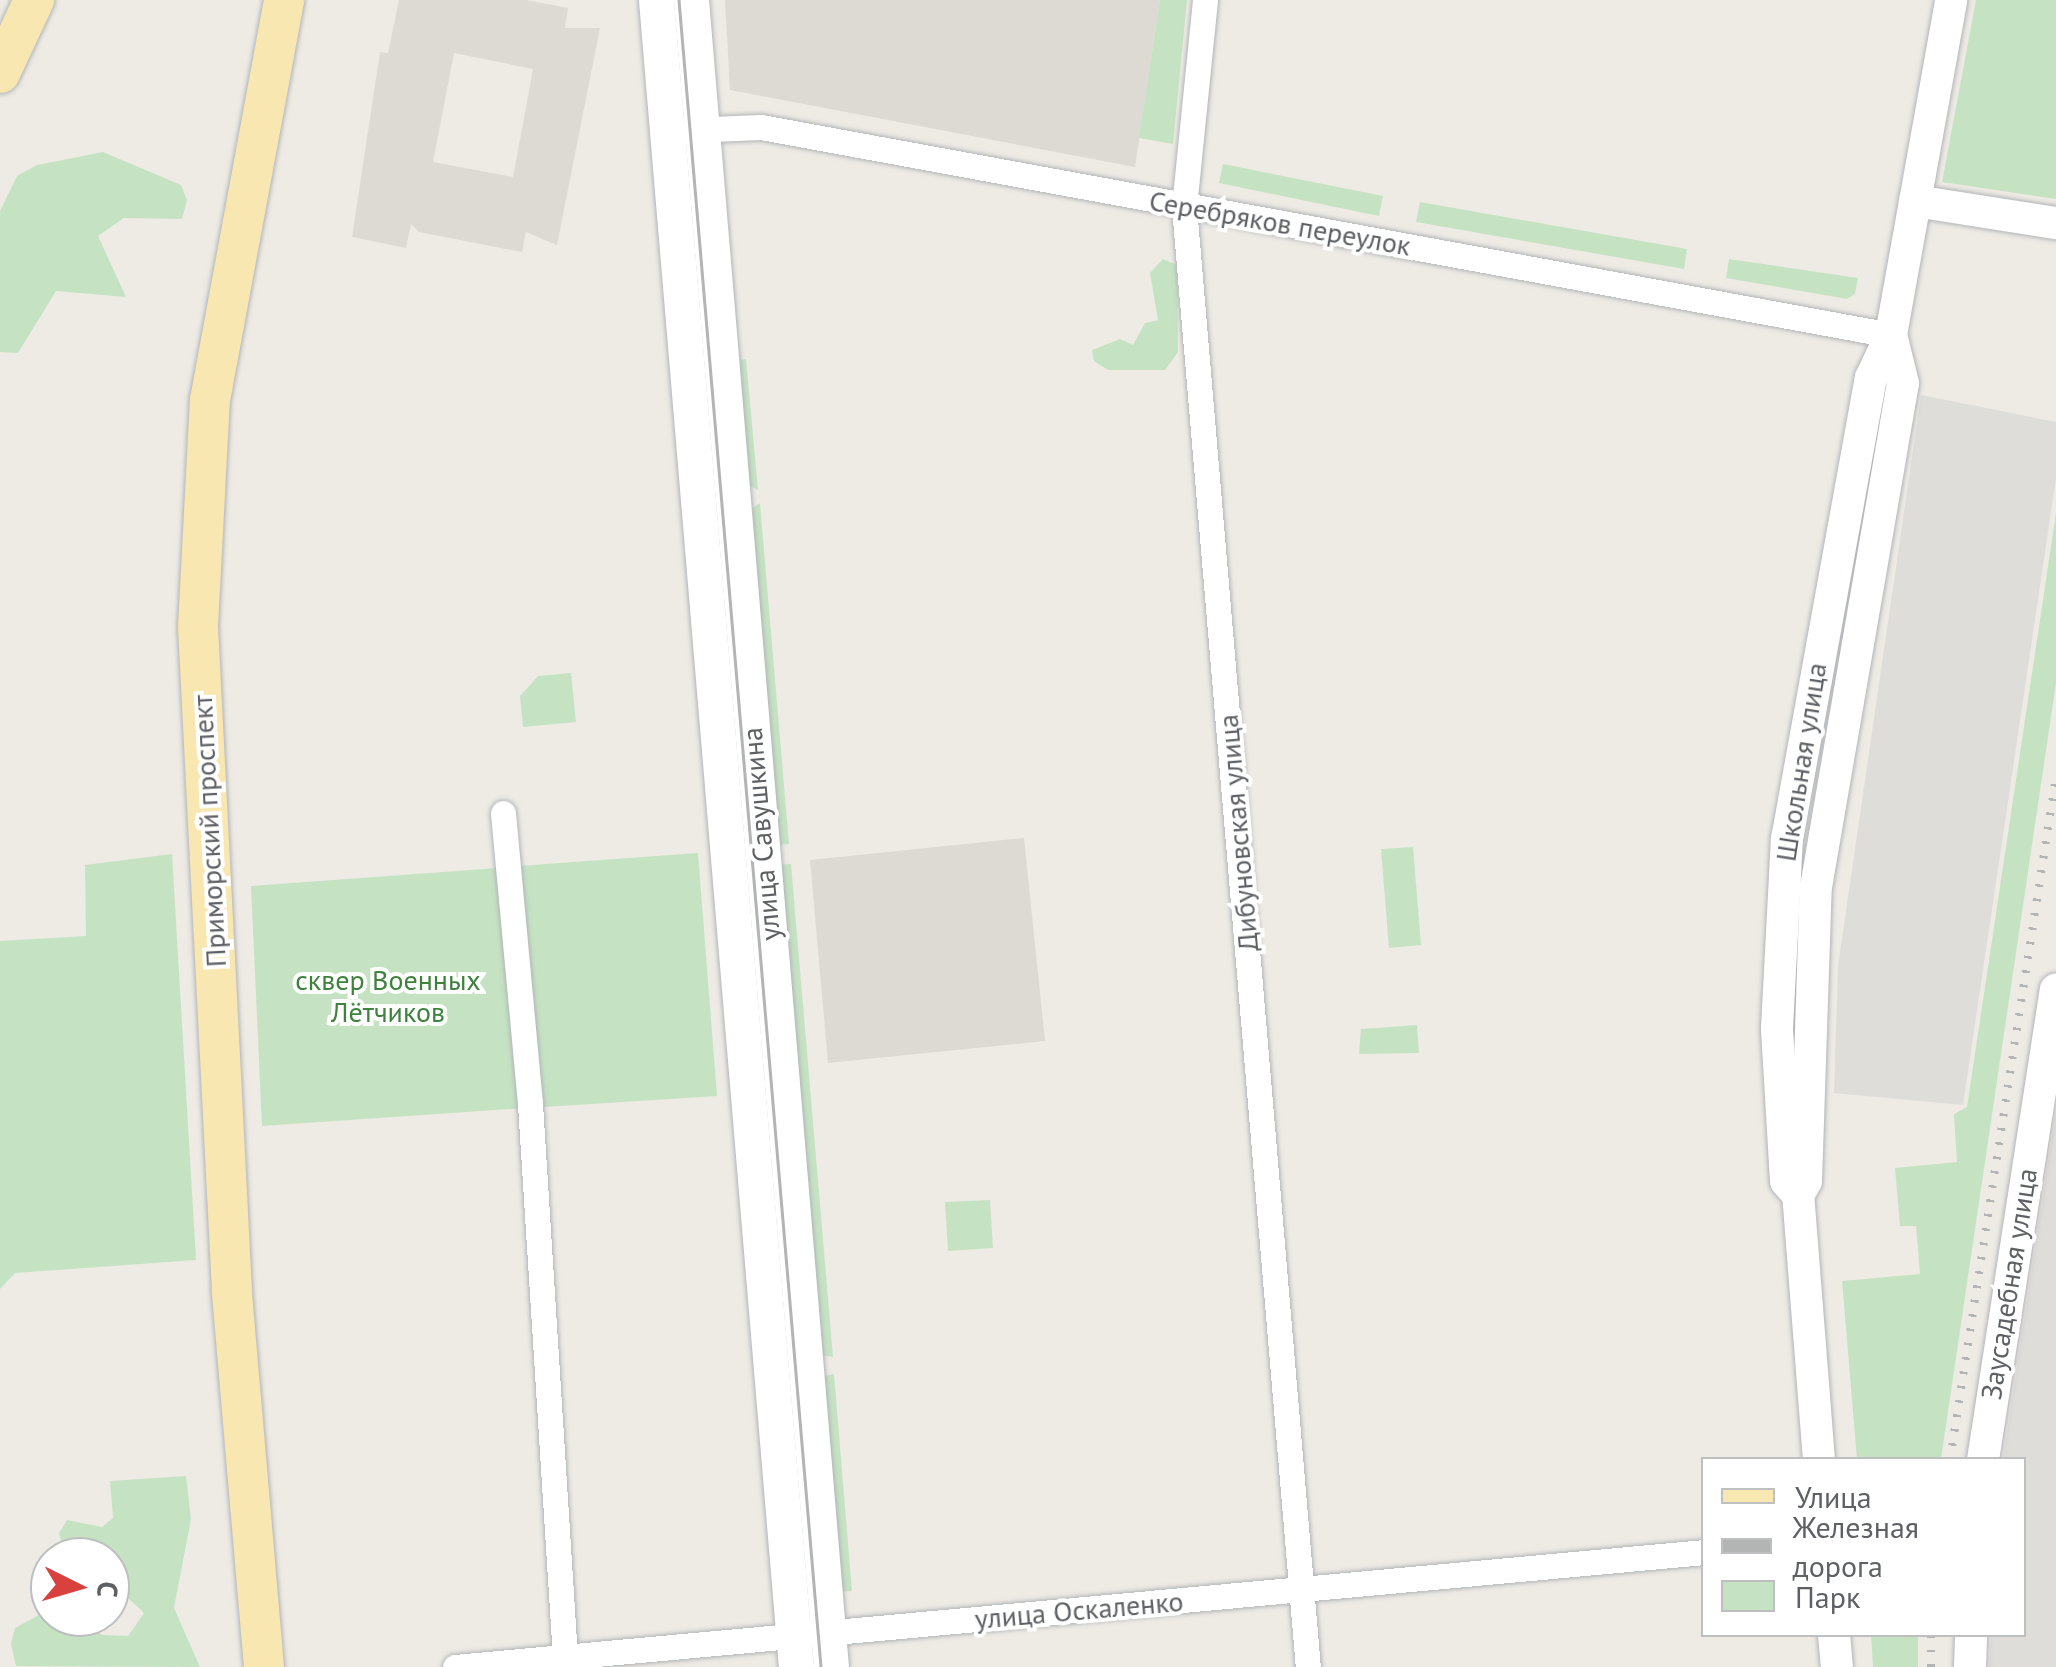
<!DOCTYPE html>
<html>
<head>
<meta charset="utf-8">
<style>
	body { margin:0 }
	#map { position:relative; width:2056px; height:1667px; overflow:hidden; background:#eeebe5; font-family:"PT Sans",sans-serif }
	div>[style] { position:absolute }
	.industrial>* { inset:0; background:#dfddd9 }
	.education>* { inset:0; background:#dddad3 }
	.green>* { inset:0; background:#c5e3c3 }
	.roads { filter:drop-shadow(0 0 2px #b2b5b8) drop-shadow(0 0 2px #b2b5b8) }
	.minor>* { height:25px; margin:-12.5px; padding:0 12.5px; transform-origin:12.5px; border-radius:12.5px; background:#fff }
	.tertiary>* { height:32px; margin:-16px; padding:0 16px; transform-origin:16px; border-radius:16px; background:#fff }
	.secondary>* { height:35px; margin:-17.5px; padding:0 17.5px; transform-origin:17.5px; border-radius:17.5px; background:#fff }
	.primary>* { height:40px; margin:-20px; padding:0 20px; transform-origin:20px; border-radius:20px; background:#f8e7b0 }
	.tram>* { height:2.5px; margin:-1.25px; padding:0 1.25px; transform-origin:1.25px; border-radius:1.25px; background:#b3b4b4 }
	.rail>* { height:8px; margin-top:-4px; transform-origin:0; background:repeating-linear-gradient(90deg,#b3b4b4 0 2.5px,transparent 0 14.5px) }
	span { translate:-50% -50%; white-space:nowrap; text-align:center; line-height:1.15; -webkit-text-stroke:8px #fff; paint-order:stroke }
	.street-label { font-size:28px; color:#5d6064 }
	.park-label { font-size:28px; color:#3e823d }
	.legend { position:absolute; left:1701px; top:1457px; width:325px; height:180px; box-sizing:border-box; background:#fff; border:2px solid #bebfc1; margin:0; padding:12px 18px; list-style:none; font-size:30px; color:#5d6064 }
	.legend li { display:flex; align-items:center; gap:20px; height:50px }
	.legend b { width:50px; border:2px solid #bebfc1 }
	.north { position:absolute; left:30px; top:1537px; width:100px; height:100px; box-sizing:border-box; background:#fff; border:2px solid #bebfc1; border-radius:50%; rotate:95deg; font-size:28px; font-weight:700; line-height:40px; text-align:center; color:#5d6064 }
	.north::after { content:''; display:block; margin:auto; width:35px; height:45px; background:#d9413f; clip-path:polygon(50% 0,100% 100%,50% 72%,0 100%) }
</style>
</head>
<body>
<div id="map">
	<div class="industrial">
		<div style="clip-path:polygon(1921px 395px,2056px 422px,2056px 478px,1963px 1105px,1834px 1093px,1838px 966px)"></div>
		<div style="clip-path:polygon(2056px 1111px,2056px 1667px,1989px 1667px,1991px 1635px,2024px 1634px,2024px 1460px,2003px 1459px)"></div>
	</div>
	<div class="education">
		<div style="clip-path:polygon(evenodd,399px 0,526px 0,568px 8px,565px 28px,600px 28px,557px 245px,526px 232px,522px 252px,419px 232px,411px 224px,406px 248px,352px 237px,380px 52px,388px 53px,399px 0,454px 53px,533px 69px,513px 177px,433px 162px,454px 53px)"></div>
		<div style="clip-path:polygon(725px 0,1160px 0,1135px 167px,730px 90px)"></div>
		<div style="clip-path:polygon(1024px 838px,1045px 1041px,828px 1063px,810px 860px)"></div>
	</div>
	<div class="green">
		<div style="clip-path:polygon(1160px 0,1187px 0,1173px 144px,1139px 138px)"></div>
		<div style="clip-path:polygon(1976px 0,2056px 0,2056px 199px,1942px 182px)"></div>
		<div style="clip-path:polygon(103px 152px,181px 185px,187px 200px,182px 219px,124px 218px,98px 236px,126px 297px,56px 291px,18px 353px,0 352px,0 211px,17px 176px,37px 165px)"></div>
		<div style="clip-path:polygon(1223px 164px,1383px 196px,1379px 216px,1219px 183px)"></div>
		<div style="clip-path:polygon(1420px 202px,1687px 249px,1684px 269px,1416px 222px)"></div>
		<div style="clip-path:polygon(1163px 259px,1177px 265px,1178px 352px,1165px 370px,1108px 370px,1094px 361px,1092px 350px,1120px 339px,1133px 345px,1145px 323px,1158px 320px,1150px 273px)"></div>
		<div style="clip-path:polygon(1729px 259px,1858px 278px,1855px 294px,1847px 299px,1726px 278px)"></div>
		<div style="clip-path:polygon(746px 359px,758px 490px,750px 486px,730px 361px)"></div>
		<div style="clip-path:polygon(760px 503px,789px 844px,772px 845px,751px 601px,759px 595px,751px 509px)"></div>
		<div style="clip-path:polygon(2056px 513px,2056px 683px,1941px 1459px,1857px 1459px,1842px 1281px,1920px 1274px,1916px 1226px,1900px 1226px,1895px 1168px,1957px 1162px,1954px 1114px,1967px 1107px)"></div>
		<div style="clip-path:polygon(571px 673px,576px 722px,523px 727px,520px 696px,538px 676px)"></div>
		<div style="clip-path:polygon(1413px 847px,1421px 945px,1389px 948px,1381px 849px)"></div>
		<div style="clip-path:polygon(698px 853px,717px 1096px,544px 1107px,518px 866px)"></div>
		<div style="clip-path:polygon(172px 854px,196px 1260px,15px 1273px,0 1289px,0 941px,86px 936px,85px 865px)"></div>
		<div style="clip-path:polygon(791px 864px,833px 1357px,819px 1355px,773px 865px)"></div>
		<div style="clip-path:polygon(498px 868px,526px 1108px,262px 1126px,251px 886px)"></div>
		<div style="clip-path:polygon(1417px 1025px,1419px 1053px,1359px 1054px,1361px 1029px)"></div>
		<div style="clip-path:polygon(990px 1200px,993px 1248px,948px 1251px,945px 1202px)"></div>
		<div style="clip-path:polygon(834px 1374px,852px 1591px,834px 1592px,820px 1377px)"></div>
		<div style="clip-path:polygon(186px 1476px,191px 1519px,174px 1608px,200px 1667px,16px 1666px,11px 1644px,15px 1628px,39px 1615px,71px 1617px,103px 1635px,128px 1636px,144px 1613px,110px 1581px,110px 1557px,65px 1557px,59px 1533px,67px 1520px,102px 1527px,113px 1518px,110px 1481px)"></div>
		<div style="clip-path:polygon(1871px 1635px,1918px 1635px,1918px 1667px,1873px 1667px)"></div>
	</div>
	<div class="roads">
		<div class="minor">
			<div style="left:1205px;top:0;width:208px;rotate:95.8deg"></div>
			<div style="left:1184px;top:207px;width:1465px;rotate:85.15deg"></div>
			<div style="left:685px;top:130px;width:76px;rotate:-2.3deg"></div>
			<div style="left:761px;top:127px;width:1149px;rotate:10.43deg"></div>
			<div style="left:503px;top:813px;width:292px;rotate:84.7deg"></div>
			<div style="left:530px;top:1104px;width:554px;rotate:86.38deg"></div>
			<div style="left:455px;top:1667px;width:1254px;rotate:-5.26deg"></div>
		</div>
		<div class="tertiary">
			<div style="left:1915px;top:201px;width:143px;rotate:8.9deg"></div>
			<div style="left:1798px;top:1195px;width:18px;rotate:-131deg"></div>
			<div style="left:1786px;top:1181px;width:153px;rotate:-93.4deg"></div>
			<div style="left:1777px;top:1028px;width:189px;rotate:-87deg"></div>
			<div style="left:1787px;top:839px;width:469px;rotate:-79.7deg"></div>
			<div style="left:1871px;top:378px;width:47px;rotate:-65.1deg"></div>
			<div style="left:1891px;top:335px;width:340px;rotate:-79.8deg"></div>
			<div style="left:1819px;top:1460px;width:266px;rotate:-94.5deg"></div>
			<div style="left:1798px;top:1195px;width:16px;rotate:-60deg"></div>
			<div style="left:1806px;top:1181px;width:294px;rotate:-88.1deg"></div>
			<div style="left:1816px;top:887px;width:511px;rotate:-80.21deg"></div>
			<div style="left:1903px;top:383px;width:49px;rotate:-104deg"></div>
			<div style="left:1983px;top:1460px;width:476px;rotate:-81.2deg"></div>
			<div style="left:1834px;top:1634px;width:33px;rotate:85deg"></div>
			<div style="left:1970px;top:1667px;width:33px;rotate:-88deg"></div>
		</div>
		<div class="secondary">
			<div style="left:656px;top:0;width:1673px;rotate:85.2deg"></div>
			<div style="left:691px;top:0;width:1673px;rotate:85.2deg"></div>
		</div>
		<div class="primary">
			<div style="left:0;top:73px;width:81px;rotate:-65deg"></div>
			<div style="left:264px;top:1667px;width:377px;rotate:-94.9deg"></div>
			<div style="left:232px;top:1291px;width:665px;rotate:-92.93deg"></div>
			<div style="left:198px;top:627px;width:227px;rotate:-87deg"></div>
			<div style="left:210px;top:400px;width:407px;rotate:-79.5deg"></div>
		</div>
	</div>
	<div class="tram">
		<div style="left:679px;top:0;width:1673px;rotate:85.13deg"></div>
	</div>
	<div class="rail">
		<div style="left:1950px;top:1460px;width:691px;rotate:-81.18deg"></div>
		<div style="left:1931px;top:1667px;width:33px;rotate:-90deg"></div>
	</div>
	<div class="street-label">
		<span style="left:1280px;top:223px;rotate:10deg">Серебряков переулок</span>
		<span style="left:1801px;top:762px;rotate:-81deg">Школьная улица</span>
		<span style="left:209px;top:831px;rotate:-93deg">Приморский проспект</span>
		<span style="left:1238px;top:833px;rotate:-95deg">Дибуновская улица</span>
		<span style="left:761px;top:834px;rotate:-95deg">улица Савушкина</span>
		<span style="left:2009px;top:1284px;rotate:-81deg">Заусадебная улица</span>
		<span style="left:1079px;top:1610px;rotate:-5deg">улица Оскаленко</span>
	</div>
	<div class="park-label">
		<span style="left:388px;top:996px">сквер Военных<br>Лётчиков</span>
	</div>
	<ul class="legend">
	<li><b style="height:12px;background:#f8e7b0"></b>Улица</li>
	<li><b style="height:12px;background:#b3b4b4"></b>Железная дорога</li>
	<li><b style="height:28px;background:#c5e3c3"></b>Парк</li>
	</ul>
	<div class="north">С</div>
</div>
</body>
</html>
